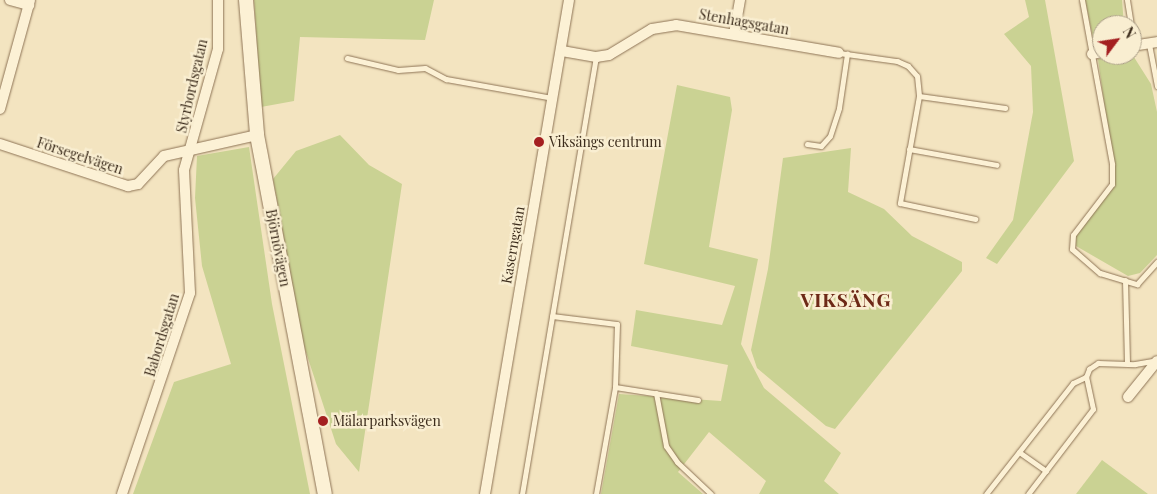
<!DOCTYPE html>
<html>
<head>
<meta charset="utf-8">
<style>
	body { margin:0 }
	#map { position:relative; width:1157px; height:494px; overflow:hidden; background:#f3e4c0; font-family:"Playfair Display",serif }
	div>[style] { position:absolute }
	.green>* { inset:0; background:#cad293 }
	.roads { filter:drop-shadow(0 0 1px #8e7456) drop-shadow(0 0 1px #8e7456) }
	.service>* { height:5px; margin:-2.5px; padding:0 2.5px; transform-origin:2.5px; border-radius:2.5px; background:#fcf1d5 }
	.minor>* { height:10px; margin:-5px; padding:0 5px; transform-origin:5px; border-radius:5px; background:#fcf1d5 }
	.secondary>* { height:14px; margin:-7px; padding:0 7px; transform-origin:7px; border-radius:7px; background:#fcf1d5 }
	.dots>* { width:14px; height:14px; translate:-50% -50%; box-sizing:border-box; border:2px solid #f9eed1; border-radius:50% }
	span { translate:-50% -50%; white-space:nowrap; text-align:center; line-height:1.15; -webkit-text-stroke:5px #f9eed1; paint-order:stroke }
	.street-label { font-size:14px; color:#3c2c1c }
	.poi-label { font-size:14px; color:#3c2c1c }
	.left { translate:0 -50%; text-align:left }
	.district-label { font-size:19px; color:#6d2917; font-weight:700; letter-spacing:1px }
	.north { position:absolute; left:1092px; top:15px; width:50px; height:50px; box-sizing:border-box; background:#f9eed1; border:1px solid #ada089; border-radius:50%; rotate:59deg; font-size:14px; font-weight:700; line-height:20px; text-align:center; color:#3c2c1c }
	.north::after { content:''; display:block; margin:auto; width:18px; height:22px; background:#a41f20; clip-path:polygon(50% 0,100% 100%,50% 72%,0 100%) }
</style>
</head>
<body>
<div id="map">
	<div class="green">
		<div style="clip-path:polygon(254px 0,434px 0,425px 40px,300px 37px,294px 101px,261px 107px)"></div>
		<div style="clip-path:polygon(1025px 0,1045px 0,1074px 161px,997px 264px,986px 258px,1013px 220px,1033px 112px,1031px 66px,1004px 34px,1029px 17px)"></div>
		<div style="clip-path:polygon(1085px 0,1122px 0,1124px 25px,1102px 25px,1102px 45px,1095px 47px)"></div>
		<div style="clip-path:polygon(1132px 54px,1151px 84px,1157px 112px,1157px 255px,1140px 273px,1128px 276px,1076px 246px,1076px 236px,1115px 182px,1098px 59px)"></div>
		<div style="clip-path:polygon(677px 85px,730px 97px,732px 110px,709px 247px,758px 259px,741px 344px,764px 388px,841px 453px,824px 481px,839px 494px,759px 494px,766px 481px,709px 432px,678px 472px,703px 494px,601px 494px,619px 394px,721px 401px,728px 365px,631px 346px,636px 310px,722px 325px,735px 286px,644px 264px)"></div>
		<div style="clip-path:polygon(340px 135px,369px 165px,402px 184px,359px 472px,336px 444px,303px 343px,273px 179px,296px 151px)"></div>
		<div style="clip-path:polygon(249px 147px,272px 304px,310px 494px,133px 494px,174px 382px,231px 364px,202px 266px,195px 198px,197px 156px)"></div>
		<div style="clip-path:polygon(851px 148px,848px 192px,884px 209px,912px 236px,962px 262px,962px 271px,835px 429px,826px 426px,757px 368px,751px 350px,768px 269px,783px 158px)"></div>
		<div style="clip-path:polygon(1102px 460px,1148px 494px,1076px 494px)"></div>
	</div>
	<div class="roads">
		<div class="service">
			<div style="left:1082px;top:0;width:167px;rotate:79.6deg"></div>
			<div style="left:1112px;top:164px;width:20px;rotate:90deg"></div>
			<div style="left:1112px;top:184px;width:64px;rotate:127.4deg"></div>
			<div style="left:1073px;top:235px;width:14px;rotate:94deg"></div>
			<div style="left:1072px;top:249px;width:37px;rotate:41deg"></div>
			<div style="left:1100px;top:273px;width:39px;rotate:17deg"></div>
			<div style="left:1137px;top:284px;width:30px;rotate:-48deg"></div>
			<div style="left:1127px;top:0;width:25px;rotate:81deg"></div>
			<div style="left:1132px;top:35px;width:11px;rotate:85deg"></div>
			<div style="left:1149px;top:44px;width:43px;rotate:79.2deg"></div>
			<div style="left:839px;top:53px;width:59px;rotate:7.9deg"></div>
			<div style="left:897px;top:61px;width:12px;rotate:24deg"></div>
			<div style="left:908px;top:66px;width:13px;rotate:48deg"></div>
			<div style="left:917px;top:76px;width:20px;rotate:84deg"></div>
			<div style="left:919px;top:96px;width:109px;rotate:100.1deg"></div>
			<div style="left:900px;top:203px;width:77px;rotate:12deg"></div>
			<div style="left:347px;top:58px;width:52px;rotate:13.2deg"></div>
			<div style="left:398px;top:70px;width:27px;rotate:-4deg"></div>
			<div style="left:425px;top:68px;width:24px;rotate:28deg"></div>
			<div style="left:446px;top:79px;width:109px;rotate:10.1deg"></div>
			<div style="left:919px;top:96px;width:87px;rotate:7.9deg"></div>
			<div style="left:807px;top:144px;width:14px;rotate:8deg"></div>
			<div style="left:821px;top:146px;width:13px;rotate:-48deg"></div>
			<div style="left:830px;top:136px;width:29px;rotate:-72deg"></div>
			<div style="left:839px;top:108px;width:55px;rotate:-81.6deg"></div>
			<div style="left:909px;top:149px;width:89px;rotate:10.3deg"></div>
			<div style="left:1125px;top:280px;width:83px;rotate:88.6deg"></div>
			<div style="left:552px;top:316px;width:65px;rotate:7deg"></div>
			<div style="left:617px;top:324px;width:63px;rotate:91.8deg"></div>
			<div style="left:615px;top:387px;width:84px;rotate:8.9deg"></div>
			<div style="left:656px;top:393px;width:54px;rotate:79.3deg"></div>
			<div style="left:666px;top:446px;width:19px;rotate:55deg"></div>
			<div style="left:677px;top:462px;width:47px;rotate:43.3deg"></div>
			<div style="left:1019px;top:452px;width:33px;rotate:35deg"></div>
			<div style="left:522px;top:494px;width:443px;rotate:-80.4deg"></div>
			<div style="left:596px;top:494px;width:109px;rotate:-79.9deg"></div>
			<div style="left:986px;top:494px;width:141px;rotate:-51.9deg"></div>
			<div style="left:1073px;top:383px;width:14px;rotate:-25deg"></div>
			<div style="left:1028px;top:494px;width:107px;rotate:-52.6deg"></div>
			<div style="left:1093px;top:409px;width:33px;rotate:-102deg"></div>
			<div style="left:1086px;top:377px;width:9px;rotate:-69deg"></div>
			<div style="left:1089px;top:369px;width:11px;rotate:-34deg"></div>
			<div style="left:1098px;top:363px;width:37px;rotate:2deg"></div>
			<div style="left:1135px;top:364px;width:22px;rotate:-10deg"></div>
		</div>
		<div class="minor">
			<div style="left:10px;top:0;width:20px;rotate:15deg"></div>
			<div style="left:734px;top:34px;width:35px;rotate:-80deg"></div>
			<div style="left:1132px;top:46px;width:25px;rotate:-9deg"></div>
			<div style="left:562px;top:51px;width:35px;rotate:10deg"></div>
			<div style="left:596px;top:57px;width:13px;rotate:-9deg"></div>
			<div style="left:609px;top:55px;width:50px;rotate:-31.2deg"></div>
			<div style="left:652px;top:29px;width:24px;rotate:-9deg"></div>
			<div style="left:676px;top:25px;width:165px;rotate:9.7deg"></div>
			<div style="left:1092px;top:54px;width:10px;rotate:-11deg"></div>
			<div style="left:0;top:109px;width:113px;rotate:-74.6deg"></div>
			<div style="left:0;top:144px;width:135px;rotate:18.2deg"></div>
			<div style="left:128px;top:186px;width:10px;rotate:-11deg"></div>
			<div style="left:138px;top:184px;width:38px;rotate:-47deg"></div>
			<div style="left:164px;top:156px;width:95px;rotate:-12.7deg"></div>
			<div style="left:1128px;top:397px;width:46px;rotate:-51.1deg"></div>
			<div style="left:122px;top:494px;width:212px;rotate:-71.3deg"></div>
			<div style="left:190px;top:293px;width:123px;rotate:-92.8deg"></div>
			<div style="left:184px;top:170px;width:126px;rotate:-74.3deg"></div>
			<div style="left:218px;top:49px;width:49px;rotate:-90deg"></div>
			<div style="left:485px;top:494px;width:501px;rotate:-80.35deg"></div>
		</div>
		<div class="secondary">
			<div style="left:246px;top:0;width:135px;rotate:85.3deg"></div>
			<div style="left:257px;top:135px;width:365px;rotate:79.3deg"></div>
		</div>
	</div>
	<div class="dots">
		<div style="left:539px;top:142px;background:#a41f20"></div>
		<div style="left:323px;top:421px;background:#a41f20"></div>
	</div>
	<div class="street-label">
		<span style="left:744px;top:22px;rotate:10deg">Stenhagsgatan</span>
		<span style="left:192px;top:86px;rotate:-77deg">Styrbordsgatan</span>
		<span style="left:80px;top:156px;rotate:18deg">Försegelvägen</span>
		<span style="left:513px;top:245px;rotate:-80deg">Kaserngatan</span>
		<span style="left:278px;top:248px;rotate:79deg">Björnövägen</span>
		<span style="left:162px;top:335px;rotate:-73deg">Babordsgatan</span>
	</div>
	<div class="poi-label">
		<span class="left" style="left:549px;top:142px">Viksängs centrum</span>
		<span class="left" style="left:333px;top:421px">Mälarparksvägen</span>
	</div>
	<div class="district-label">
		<span style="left:846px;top:300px">VIKSÄNG</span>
	</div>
	<div class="north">N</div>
</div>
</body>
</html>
